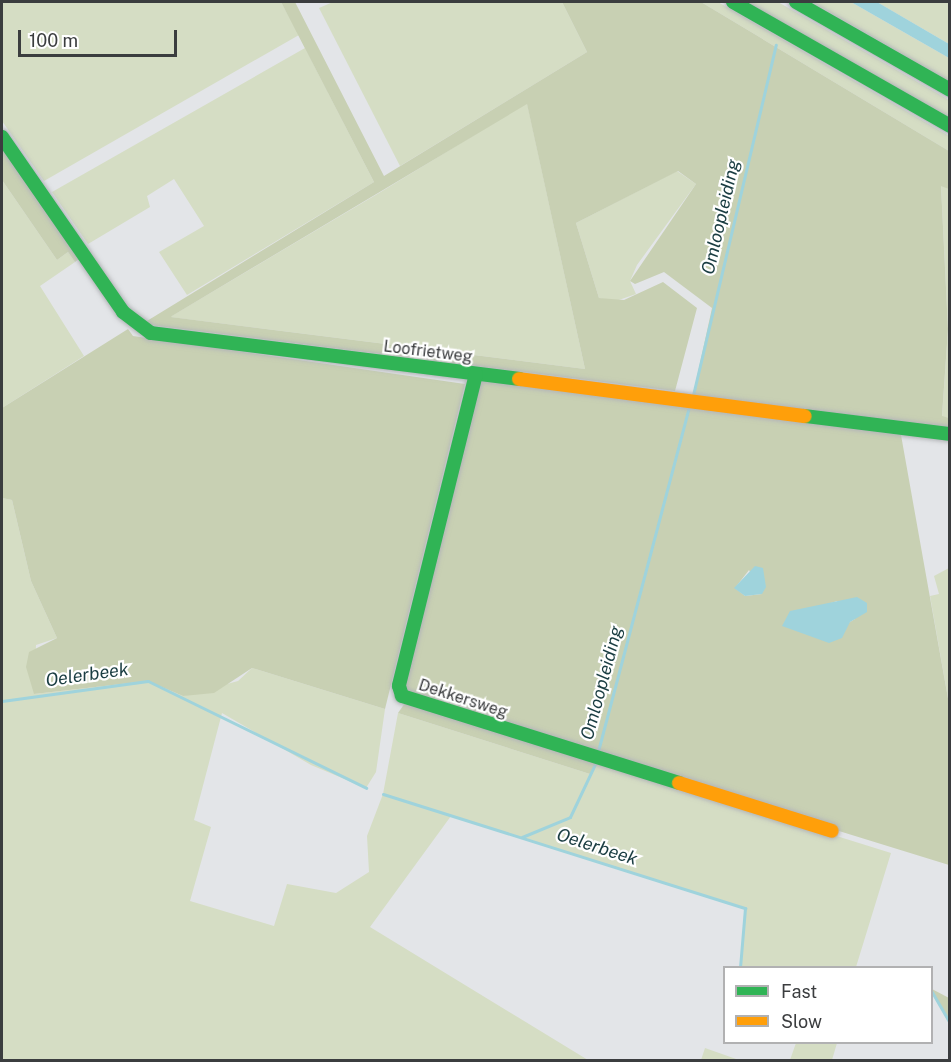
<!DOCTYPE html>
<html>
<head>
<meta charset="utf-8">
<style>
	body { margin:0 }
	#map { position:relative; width:951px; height:1062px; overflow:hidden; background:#e3e5e8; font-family:"Public Sans",sans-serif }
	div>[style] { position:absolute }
	.green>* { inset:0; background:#d5ddc4 }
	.forest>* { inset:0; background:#c8d0b3 }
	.water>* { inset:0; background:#9fd3dc }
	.stream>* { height:3px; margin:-1.5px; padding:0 1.5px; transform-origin:1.5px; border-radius:1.5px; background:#9fd3dc }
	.roads { filter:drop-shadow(0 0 2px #b3b5b8) drop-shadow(0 0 2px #b3b5b8) }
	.fast>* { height:14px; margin:-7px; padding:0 7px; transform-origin:7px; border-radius:7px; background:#30b455 }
	.slow>* { height:14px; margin:-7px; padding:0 7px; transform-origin:7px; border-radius:7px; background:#ff9f0a }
	span { translate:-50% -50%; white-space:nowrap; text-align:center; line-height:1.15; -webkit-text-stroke:4.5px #fff; paint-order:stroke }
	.street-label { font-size:16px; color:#3b3d3f }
	.water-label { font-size:18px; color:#1a3d42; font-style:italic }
	.frame { position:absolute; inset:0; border:3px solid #3b3d3f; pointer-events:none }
	.legend { position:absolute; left:723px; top:966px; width:210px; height:78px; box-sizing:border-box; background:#fff; border:2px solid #b1b1b2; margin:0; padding:8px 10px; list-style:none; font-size:18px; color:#3b3d3f }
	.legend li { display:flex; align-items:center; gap:12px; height:30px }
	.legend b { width:30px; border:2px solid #b1b1b2 }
	.scale { position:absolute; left:18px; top:30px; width:159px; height:27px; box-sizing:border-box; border:3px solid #3b3d3f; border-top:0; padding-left:8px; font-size:18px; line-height:21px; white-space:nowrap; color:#3b3d3f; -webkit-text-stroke:4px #fff; paint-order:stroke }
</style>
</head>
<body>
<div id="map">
	<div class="green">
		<div style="clip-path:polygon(2px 2px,281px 2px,299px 35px,44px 181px,2px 121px)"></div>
		<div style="clip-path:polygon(333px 2px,562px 2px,587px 52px,400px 166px,319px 8px)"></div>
		<div style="clip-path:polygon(701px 2px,718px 2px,949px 136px,949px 151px)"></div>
		<div style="clip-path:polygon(746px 2px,778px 2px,949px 100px,949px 119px)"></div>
		<div style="clip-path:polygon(812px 2px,851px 2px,949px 58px,949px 81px)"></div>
		<div style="clip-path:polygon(877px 2px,949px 2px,949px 44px,894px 12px)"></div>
		<div style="clip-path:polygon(305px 48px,374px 182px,187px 295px,159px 252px,204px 226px,174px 179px,147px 196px,150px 207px,88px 244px,52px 192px)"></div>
		<div style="clip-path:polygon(527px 103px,585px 369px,170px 317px,379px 193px)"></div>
		<div style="clip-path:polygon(677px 171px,696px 184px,637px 265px,630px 281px,636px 294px,613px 302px,599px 298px,576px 223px)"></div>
		<div style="clip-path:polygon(2px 180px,57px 260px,68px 252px,75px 262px,40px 286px,84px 356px,2px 408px)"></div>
		<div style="clip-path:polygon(941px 185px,950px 189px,949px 418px,942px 417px,948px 329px)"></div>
		<div style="clip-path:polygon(2px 498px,12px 500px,31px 581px,57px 638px,36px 645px,34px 694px,148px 681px,183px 696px,238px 681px,252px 668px,385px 709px,376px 772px,366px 788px,311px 765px,222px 713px,194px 820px,211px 827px,190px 901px,274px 926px,287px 884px,336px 893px,369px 872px,367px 836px,383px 794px,398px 713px,590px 774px,596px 762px,619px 768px,891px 853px,856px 967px,740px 967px,745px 908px,451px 816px,370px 927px,588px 1060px,2px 1060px)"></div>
		<div style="clip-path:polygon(949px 568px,949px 704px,930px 596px,939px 594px,934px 576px)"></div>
		<div style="clip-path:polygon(796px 1043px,796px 1042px,837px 1043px,832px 1060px,790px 1060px)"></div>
		<div style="clip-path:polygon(705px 1048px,739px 1060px,701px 1060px)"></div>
	</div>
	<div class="forest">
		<div style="clip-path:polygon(evenodd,281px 2px,295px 2px,384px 176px,587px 52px,562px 2px,701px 2px,949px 151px,949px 189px,941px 186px,948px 329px,942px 416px,949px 418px,949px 429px,693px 395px,712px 308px,664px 272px,635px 284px,630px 281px,696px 184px,678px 171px,576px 223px,599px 298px,624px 300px,663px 282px,697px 308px,675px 391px,142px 324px,374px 182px,281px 2px,527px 104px,585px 369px,171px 317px,172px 316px,527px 104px)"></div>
		<div style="clip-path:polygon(2px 147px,80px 258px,75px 262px,68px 252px,57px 260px,2px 180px)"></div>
		<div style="clip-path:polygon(128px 329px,133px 336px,465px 384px,385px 709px,252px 668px,214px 693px,183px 696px,148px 681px,34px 694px,26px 667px,29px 652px,57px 638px,31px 581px,12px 500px,2px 498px,2px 408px)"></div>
		<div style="clip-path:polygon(evenodd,479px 378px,901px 435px,949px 704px,949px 865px,415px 700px,402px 684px,479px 378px,749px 570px,762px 594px,745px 596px,735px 588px,749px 570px,479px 378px,837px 601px,855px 619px,821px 639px,813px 634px,819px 607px,837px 601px)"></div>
		<div style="clip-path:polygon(405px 703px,596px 762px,590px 774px,398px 713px)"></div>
		<div style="clip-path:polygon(932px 989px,949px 998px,949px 1023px,932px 992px)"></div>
	</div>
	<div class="water">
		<div style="clip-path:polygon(851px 2px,877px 2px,949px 44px,949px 58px)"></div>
		<div style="clip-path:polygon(755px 566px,763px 568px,766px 587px,762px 594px,745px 596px,734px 588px)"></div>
		<div style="clip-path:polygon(857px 597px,867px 603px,867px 612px,850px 622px,842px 638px,829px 643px,782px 626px,790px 611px)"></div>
	</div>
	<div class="stream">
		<div style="left:693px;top:395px;width:360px;rotate:-76.7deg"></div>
		<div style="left:2px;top:701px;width:147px;rotate:-7.8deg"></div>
		<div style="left:148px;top:681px;width:243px;rotate:26.1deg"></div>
		<div style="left:597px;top:755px;width:359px;rotate:-75.2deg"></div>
		<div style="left:383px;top:794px;width:380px;rotate:17.5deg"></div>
		<div style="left:745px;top:908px;width:60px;rotate:94.8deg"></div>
		<div style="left:522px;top:837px;width:52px;rotate:-22.6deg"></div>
		<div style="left:570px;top:817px;width:61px;rotate:-64.7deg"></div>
		<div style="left:900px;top:968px;width:9px"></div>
		<div style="left:932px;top:992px;width:36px;rotate:60deg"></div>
	</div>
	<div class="roads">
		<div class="fast">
			<div style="left:733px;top:2px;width:250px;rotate:29.7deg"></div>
			<div style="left:796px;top:2px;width:177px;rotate:29.7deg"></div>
			<div style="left:2px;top:137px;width:213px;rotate:55.3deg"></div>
			<div style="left:123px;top:312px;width:35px;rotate:37deg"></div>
			<div style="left:151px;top:333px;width:371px;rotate:7.1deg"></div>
			<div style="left:476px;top:374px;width:321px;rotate:103.9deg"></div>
			<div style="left:399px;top:686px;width:10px;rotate:73deg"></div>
			<div style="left:402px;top:696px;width:290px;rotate:17.4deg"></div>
			<div style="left:805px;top:416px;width:146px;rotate:7.1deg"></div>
		</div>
		<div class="slow">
			<div style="left:519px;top:379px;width:288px;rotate:7.4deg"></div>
			<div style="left:679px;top:783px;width:160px;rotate:17.4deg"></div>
		</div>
	</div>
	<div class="street-label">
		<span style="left:428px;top:352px;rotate:7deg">Loofrietweg</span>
		<span style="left:463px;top:699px;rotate:18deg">Dekkersweg</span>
	</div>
	<div class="water-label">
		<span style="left:721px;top:217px;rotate:-77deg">Omloopleiding</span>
		<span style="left:87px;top:675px;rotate:-8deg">Oelerbeek</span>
		<span style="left:602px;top:683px;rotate:-75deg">Omloopleiding</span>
		<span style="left:597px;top:847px;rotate:18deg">Oelerbeek</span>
	</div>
	<div class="frame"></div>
	<ul class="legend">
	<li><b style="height:8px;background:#30b455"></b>Fast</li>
	<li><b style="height:8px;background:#ff9f0a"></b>Slow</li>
	</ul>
	<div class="scale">100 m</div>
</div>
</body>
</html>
